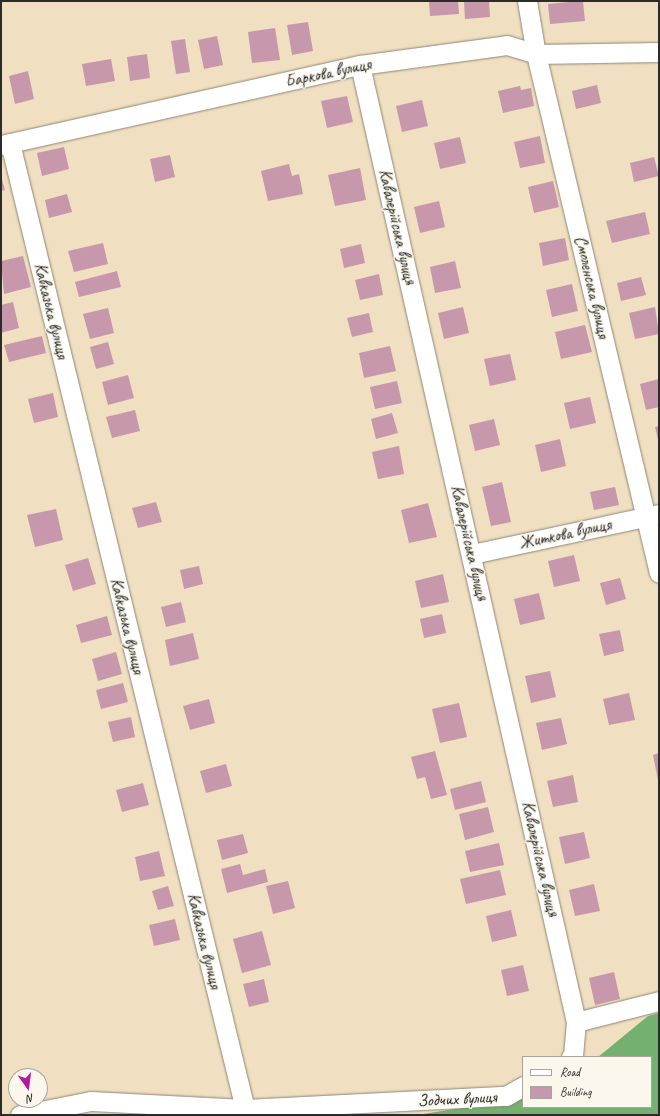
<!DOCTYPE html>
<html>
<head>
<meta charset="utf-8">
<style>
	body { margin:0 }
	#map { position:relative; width:660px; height:1116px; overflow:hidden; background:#f0dfc0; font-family:Caveat,sans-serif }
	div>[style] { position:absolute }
	.forest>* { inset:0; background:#74b070 }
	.building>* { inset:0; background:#c798ac }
	.roads { filter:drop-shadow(0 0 1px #8e8576) drop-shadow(0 0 1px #8e8576) }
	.street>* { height:19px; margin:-9.5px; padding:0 9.5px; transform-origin:9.5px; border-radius:9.5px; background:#fff }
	span { translate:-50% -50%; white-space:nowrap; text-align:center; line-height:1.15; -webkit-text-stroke:3px #fbf7ec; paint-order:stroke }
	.street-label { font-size:17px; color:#2b2b2b }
	.frame { position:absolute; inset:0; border:2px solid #2b2b2b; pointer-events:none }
	.legend { position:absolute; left:522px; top:1056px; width:130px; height:52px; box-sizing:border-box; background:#fbf7ec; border:1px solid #a8a59f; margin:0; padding:5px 7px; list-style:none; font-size:12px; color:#2b2b2b }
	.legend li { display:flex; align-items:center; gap:8px; height:20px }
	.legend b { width:20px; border:1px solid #a8a59f }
	.north { position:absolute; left:8px; top:1068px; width:40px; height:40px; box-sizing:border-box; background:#fbf7ec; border:1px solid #a8a59f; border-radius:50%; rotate:166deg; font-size:11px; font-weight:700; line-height:16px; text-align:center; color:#2b2b2b }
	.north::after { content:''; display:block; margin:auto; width:14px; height:18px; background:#b5179e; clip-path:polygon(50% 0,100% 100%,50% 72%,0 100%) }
</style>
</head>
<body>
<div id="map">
	<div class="forest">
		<div style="clip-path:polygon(659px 1013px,659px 1115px,417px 1115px,523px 1098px,523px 1107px,651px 1107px,651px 1057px,598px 1057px,648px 1016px)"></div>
	</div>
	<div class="building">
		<div style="clip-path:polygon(429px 1px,458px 1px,459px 14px,430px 16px)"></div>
		<div style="clip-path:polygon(464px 1px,489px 1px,490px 17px,465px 19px)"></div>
		<div style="clip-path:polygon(579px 1px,583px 1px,585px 21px,550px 24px,548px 4px)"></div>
		<div style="clip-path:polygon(308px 22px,313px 51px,292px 55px,287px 25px)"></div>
		<div style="clip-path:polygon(275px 28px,280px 60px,252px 63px,248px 32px)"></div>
		<div style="clip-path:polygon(217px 36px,223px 65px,204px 69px,198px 40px)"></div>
		<div style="clip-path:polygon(185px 39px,190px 72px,176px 74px,171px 41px)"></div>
		<div style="clip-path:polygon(147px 54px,150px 78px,130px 81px,127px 57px)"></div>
		<div style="clip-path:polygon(111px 59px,115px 81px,86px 86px,82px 64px)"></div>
		<div style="clip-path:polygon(28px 71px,34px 99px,15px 104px,9px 76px)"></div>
		<div style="clip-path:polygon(597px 85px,601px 103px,576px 109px,572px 91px)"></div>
		<div style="clip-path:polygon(520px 86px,521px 90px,531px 88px,534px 106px,503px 113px,498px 91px)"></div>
		<div style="clip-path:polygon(347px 96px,353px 122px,327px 128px,321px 101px)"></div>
		<div style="clip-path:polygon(422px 100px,428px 126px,402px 132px,396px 106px)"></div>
		<div style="clip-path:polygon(540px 136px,545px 163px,520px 168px,514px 142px)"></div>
		<div style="clip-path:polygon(460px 137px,466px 163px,440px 169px,434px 143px)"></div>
		<div style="clip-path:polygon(64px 147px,69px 169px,42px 176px,37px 153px)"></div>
		<div style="clip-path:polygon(170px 155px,175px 177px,155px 182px,150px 159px)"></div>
		<div style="clip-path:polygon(654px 157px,659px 176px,634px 182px,630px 163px)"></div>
		<div style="clip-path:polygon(289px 164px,292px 176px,299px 174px,303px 194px,268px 201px,261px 171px)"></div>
		<div style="clip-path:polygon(360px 168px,366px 200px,335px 206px,328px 175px)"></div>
		<div style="clip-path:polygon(1px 176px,5px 190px,1px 191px)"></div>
		<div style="clip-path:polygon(553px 181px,559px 207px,534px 213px,528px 187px)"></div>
		<div style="clip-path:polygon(67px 194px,72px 212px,49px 218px,45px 200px)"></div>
		<div style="clip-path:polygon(439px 201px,445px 227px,420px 233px,414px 207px)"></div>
		<div style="clip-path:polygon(645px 212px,650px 234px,612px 243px,606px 221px)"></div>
		<div style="clip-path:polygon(565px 238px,569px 260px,543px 266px,539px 243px)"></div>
		<div style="clip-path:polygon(103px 243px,108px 264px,74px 272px,68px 251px)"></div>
		<div style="clip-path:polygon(361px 244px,365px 263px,344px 268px,340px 249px)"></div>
		<div style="clip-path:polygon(23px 256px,31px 287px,4px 294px,1px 261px)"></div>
		<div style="clip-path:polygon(455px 261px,461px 288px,435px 293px,430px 267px)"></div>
		<div style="clip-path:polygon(117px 271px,121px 287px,79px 297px,75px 282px)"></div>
		<div style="clip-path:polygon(379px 274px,383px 295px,360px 300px,355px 280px)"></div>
		<div style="clip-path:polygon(641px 277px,646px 295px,621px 301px,617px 283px)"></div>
		<div style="clip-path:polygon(572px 284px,578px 311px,552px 317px,546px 290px)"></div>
		<div style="clip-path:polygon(13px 302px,19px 328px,1px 333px,1px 305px)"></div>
		<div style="clip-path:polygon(463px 307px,469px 333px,444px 339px,438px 313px)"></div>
		<div style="clip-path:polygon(655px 307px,659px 334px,635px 339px,629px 313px)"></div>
		<div style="clip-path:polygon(108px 308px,114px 333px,90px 339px,83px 314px)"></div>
		<div style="clip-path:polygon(369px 313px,373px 332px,352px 337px,347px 318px)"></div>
		<div style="clip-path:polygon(585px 325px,592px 352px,561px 359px,555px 332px)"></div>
		<div style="clip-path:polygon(42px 336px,46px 353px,9px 362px,4px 345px)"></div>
		<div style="clip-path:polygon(108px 342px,114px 364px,96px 369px,90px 347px)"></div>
		<div style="clip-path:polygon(390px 346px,396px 371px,364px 378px,359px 353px)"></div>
		<div style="clip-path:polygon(510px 354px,516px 380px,490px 386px,484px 359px)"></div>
		<div style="clip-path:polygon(128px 375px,134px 398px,108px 405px,102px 382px)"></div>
		<div style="clip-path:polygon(659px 379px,659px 407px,646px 410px,640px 384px)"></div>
		<div style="clip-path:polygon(397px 381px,402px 403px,375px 409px,370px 387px)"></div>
		<div style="clip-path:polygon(53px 393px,58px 417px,34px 423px,28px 399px)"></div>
		<div style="clip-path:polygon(590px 397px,596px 423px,570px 429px,564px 403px)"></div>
		<div style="clip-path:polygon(135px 410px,140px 431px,112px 438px,106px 417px)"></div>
		<div style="clip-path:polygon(392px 413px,398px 433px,376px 439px,371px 419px)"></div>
		<div style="clip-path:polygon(494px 419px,500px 445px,475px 451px,469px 425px)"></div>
		<div style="clip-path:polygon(659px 426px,659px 440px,658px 440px,655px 427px)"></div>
		<div style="clip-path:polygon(560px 439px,566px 466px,541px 472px,535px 445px)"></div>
		<div style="clip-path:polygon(399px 446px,404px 474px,378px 479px,372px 452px)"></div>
		<div style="clip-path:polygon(502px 482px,511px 522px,491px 526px,482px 487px)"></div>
		<div style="clip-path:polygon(615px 487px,619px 505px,594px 510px,590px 492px)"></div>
		<div style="clip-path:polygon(156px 502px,162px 522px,138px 528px,132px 508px)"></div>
		<div style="clip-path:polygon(428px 503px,437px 537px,409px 543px,401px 510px)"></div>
		<div style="clip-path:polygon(56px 509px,63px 540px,35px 547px,27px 515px)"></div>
		<div style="clip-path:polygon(574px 555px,580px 581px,554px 587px,548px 561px)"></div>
		<div style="clip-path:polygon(88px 558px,96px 584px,73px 591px,65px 565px)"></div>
		<div style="clip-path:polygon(199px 566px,203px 584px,184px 589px,180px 570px)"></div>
		<div style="clip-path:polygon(443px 574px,449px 602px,421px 608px,415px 581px)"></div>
		<div style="clip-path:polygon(620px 578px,626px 599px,606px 605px,600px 583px)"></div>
		<div style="clip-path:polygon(539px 593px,545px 619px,520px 625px,514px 599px)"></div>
		<div style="clip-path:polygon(181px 602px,186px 622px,166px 627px,161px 607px)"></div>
		<div style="clip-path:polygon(442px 614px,446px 633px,424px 638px,420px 619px)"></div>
		<div style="clip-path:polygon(107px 616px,112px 635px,81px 643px,76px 625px)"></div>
		<div style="clip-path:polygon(620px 630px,624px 651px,604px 656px,599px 634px)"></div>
		<div style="clip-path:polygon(193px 633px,199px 659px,170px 666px,165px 640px)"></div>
		<div style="clip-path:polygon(116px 652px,122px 674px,98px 681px,92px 659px)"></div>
		<div style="clip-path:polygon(550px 671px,556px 697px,531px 703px,525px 676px)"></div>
		<div style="clip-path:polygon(123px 683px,128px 702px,101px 709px,96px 690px)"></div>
		<div style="clip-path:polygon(629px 693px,635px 720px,609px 725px,603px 699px)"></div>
		<div style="clip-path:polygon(209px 699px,215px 723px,190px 730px,183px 706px)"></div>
		<div style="clip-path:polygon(459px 703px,467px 737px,440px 743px,432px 709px)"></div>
		<div style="clip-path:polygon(131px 717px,135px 737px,113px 742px,108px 722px)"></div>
		<div style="clip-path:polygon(561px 718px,567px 744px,542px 750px,536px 723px)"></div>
		<div style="clip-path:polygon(435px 751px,447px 795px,431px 799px,425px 777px,417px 779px,411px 757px)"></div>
		<div style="clip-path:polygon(659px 753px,659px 780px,658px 780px,653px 755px)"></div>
		<div style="clip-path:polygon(226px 764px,232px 786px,206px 793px,200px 771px)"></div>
		<div style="clip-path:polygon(573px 775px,578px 802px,553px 807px,547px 781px)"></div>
		<div style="clip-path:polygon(481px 781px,486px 802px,455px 810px,450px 789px)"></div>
		<div style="clip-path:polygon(143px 783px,149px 805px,122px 812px,116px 790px)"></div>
		<div style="clip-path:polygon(488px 807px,494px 832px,465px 840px,459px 814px)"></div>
		<div style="clip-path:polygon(584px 832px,590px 858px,565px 864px,559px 837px)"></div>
		<div style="clip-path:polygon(243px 834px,248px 853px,222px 860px,217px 840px)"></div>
		<div style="clip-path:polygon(499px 843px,504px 865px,470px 872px,465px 851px)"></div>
		<div style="clip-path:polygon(159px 851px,165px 876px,140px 881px,135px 857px)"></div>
		<div style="clip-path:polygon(240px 864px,243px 875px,265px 869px,268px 882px,227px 893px,221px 869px)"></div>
		<div style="clip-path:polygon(500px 870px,506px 895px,466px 904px,460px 879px)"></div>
		<div style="clip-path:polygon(288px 881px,295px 908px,273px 914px,266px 886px)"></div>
		<div style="clip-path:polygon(594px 884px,600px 911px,575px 916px,569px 890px)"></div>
		<div style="clip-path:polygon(168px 886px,174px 906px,158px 910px,152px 891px)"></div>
		<div style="clip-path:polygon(511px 910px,517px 936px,492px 942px,486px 916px)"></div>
		<div style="clip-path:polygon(175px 919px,180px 940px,154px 946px,149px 925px)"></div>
		<div style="clip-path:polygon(262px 931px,271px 965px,242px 973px,233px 939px)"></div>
		<div style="clip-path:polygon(523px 965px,529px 991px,507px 996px,501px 970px)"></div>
		<div style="clip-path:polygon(614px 972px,620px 999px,595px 1005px,589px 978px)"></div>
		<div style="clip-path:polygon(264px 979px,269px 1002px,249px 1007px,243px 984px)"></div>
	</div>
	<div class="roads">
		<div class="street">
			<div style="left:527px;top:1px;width:54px;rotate:80.4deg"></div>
			<div style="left:536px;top:54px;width:533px;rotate:76.67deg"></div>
			<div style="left:360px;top:65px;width:981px;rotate:77.28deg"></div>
			<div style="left:10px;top:143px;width:994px;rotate:76.33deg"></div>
			<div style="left:1px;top:145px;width:368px;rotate:-12.6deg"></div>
			<div style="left:360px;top:65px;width:148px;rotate:-7.7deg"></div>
			<div style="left:507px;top:45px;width:30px;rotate:17deg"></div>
			<div style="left:536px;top:54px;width:123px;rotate:-0.9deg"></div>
			<div style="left:472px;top:554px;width:191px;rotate:-12.1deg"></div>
			<div style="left:571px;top:1057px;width:2px;rotate:-27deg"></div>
			<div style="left:573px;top:1056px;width:34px;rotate:-85deg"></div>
			<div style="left:576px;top:1022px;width:86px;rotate:-14.2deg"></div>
			<div style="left:20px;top:1115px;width:72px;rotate:-11.2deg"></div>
			<div style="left:91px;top:1101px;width:154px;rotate:3deg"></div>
			<div style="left:245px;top:1109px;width:261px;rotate:-2.9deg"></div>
			<div style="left:506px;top:1096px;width:20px;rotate:-30deg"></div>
		</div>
	</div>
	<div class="street-label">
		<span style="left:328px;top:73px;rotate:-12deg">Баркова вулиця</span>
		<span style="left:397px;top:227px;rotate:77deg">Кавалерійська вулиця</span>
		<span style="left:592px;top:287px;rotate:77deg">Смоленська вулиця</span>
		<span style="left:51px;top:311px;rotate:76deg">Кавказька вулиця</span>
		<span style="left:565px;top:534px;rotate:-12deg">Житкова вулиця</span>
		<span style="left:469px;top:543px;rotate:77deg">Кавалерійська вулиця</span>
		<span style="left:127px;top:626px;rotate:76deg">Кавказька вулиця</span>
		<span style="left:540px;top:859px;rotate:77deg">Кавалерійська вулиця</span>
		<span style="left:204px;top:941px;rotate:76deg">Кавказька вулиця</span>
		<span style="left:457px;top:1099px;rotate:-3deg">Зодчих вулиця</span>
	</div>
	<div class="frame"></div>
	<ul class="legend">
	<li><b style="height:5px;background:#fff"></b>Road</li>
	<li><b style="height:11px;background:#c798ac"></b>Building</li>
	</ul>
	<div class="north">N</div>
</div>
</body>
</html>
